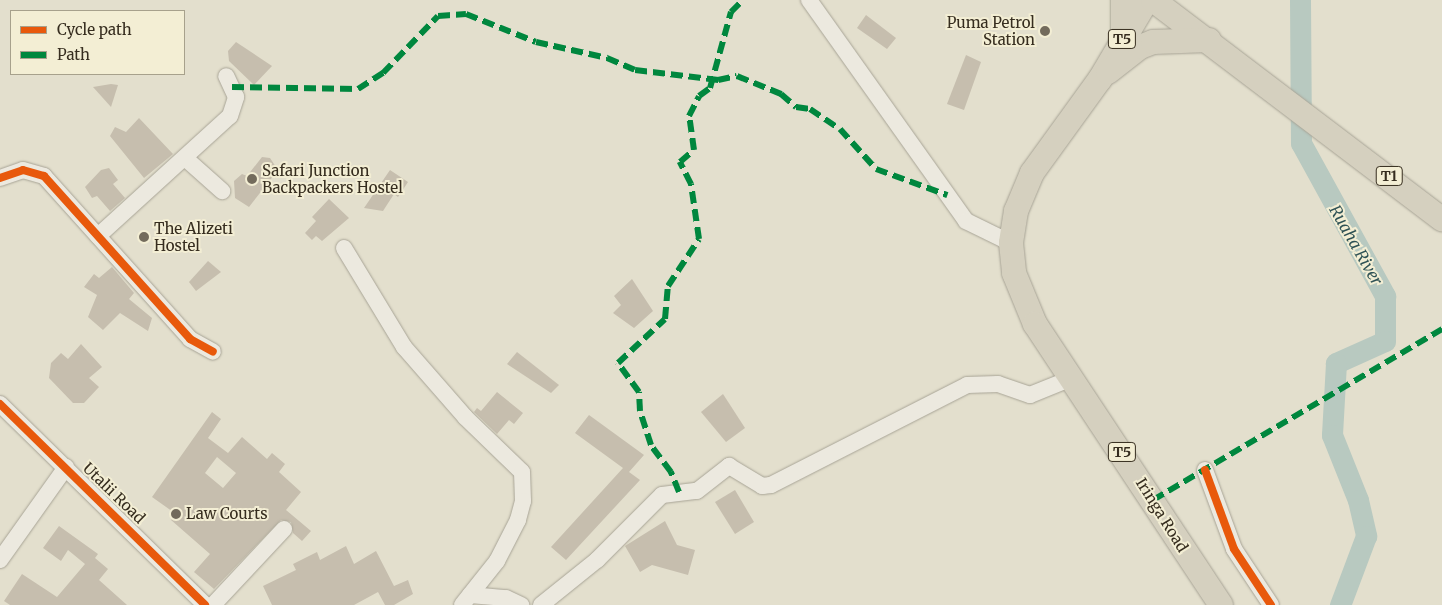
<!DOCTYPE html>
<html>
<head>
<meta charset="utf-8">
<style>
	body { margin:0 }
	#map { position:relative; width:1442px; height:605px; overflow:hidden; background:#e3dfcd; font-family:Merriweather,serif }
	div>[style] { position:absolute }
	.river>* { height:21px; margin:-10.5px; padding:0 10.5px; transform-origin:10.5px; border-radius:10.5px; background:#b8c9c0 }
	.building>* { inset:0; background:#c6beae }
	.roads { filter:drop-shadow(0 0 1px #a8a496) drop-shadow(0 0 1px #a8a496) }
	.minor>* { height:16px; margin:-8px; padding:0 8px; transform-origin:8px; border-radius:8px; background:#ece9df }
	.highway>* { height:24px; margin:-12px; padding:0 12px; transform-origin:12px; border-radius:12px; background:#d5d0bf }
	.quiet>* { height:6px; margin-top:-3px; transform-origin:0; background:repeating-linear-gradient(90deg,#00873e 0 12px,transparent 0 18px) }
	.cycleway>* { height:8px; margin:-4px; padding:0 4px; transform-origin:4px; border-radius:4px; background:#e8590c }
	.dots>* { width:14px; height:14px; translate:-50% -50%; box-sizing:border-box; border:2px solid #f3eed4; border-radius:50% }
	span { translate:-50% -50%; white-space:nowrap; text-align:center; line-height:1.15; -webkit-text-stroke:4px #f3eed4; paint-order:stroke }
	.shield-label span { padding:1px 4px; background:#f3eed4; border:1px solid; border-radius:4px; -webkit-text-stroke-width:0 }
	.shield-label { font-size:14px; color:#362d1f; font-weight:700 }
	.poi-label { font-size:15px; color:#362d1f }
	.right { translate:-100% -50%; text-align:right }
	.left { translate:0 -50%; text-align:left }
	.street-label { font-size:15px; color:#362d1f }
	.water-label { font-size:16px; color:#2f5255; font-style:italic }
	.legend { position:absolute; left:10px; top:10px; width:175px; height:65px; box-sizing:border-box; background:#f3eed4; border:1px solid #a7a18c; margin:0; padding:6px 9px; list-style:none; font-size:15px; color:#362d1f }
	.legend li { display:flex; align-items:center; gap:10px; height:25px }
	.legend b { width:25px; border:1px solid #a7a18c }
</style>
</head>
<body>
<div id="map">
	<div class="river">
		<div style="left:1300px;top:0;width:143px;rotate:89.6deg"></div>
		<div style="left:1301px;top:143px;width:175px;rotate:61.2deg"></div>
		<div style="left:1385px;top:296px;width:45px;rotate:90deg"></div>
		<div style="left:1385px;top:341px;width:54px;rotate:155.8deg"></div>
		<div style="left:1336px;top:363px;width:72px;rotate:93.2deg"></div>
		<div style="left:1332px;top:435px;width:70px;rotate:68.2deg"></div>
		<div style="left:1358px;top:500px;width:37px;rotate:77deg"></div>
		<div style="left:1366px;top:536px;width:74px;rotate:110.6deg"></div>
	</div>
	<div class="building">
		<div style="clip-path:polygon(866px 15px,896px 38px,887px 49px,857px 28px)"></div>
		<div style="clip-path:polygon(236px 42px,272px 66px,254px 85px,229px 61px,228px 51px)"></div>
		<div style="clip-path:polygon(966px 55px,981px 62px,964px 110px,947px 104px)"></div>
		<div style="clip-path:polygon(111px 84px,118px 85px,111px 107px,93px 87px)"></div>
		<div style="clip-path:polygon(139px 118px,173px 154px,144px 178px,110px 136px,115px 127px,126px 132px)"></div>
		<div style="clip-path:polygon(262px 157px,270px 158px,278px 170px,249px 207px,235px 198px,234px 181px,242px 174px,247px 176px)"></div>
		<div style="clip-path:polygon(109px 168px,118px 180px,113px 184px,125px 198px,110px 211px,97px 196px,92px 198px,85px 187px,101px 170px)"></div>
		<div style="clip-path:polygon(390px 170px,408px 182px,398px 197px,394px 194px,383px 211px,364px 208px)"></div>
		<div style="clip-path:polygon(329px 199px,349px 218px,322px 241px,316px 236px,312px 240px,305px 233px,316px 221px,312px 217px)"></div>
		<div style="clip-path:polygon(208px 261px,221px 272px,196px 291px,189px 282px)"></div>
		<div style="clip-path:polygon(112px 267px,134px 293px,129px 299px,152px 318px,148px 331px,120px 313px,103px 330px,88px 317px,97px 295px,84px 287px,94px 274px,99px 278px)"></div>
		<div style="clip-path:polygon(632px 279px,653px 311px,634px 328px,613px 313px,621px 305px,614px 296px)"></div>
		<div style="clip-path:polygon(81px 344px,102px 367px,89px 378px,99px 387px,84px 403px,73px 403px,49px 378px,51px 363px,61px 353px,68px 359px)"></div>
		<div style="clip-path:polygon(517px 352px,559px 385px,551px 393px,507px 364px)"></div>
		<div style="clip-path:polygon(497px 392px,523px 413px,514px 424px,509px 420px,497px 434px,474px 412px,477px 408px,481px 411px)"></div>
		<div style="clip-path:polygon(723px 394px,745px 428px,726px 442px,701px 412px)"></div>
		<div style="clip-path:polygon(evenodd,212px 412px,221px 419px,208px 438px,228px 453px,242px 437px,267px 459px,272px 453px,285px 464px,279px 472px,301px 492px,286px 510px,311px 531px,302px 541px,293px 533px,291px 522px,281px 520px,214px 589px,194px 572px,210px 554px,171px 520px,176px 514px,152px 497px,212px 412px,217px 457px,236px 473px,223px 488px,205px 473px,217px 457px)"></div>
		<div style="clip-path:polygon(589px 415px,644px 455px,629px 472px,640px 480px,566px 560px,551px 547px,623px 468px,575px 433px)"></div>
		<div style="clip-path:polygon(735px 490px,754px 522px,735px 534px,715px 502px)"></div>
		<div style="clip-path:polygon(665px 521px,677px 545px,695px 550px,688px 575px,652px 565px,640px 572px,625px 546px)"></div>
		<div style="clip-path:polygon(59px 526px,98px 554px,95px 558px,108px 569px,99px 580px,127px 605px,10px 605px,4px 601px,22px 574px,57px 597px,85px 564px,68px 550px,61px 561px,43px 548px)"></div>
		<div style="clip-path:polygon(346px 546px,354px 564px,376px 551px,394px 586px,408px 580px,413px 594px,394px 605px,385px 605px,378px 592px,354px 605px,272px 605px,263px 586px,296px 570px,293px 564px,317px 552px,320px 560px)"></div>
	</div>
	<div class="roads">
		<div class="minor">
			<div style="left:809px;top:0;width:271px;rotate:54.6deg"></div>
			<div style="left:966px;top:221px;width:50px;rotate:26.1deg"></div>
			<div style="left:185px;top:158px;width:50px;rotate:41.7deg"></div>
			<div style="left:0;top:178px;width:24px;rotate:-19deg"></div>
			<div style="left:23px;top:170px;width:22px;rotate:16deg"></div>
			<div style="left:44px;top:176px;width:219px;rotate:48.1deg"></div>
			<div style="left:190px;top:339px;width:26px;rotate:29deg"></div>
			<div style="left:98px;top:236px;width:178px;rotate:-42.3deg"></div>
			<div style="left:230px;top:116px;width:20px;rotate:-72deg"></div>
			<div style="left:236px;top:97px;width:23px;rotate:-115deg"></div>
			<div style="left:344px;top:248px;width:116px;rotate:58.8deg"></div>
			<div style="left:404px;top:347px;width:93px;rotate:48.9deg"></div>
			<div style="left:465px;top:417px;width:79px;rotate:44deg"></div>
			<div style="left:522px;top:472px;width:29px;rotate:88deg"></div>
			<div style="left:523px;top:501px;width:20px;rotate:105deg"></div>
			<div style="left:518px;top:520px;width:46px;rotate:117.1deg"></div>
			<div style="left:497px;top:561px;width:56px;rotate:128.5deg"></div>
			<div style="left:0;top:404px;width:287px;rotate:44.4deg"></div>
			<div style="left:1205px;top:470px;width:84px;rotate:69.8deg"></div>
			<div style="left:1234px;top:549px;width:67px;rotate:56.5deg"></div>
			<div style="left:0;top:560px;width:114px;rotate:-54.6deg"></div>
			<div style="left:470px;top:595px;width:36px;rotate:5deg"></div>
			<div style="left:506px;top:598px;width:17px;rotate:25deg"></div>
			<div style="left:213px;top:605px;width:104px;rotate:-46.9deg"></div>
			<div style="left:541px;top:605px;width:72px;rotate:-38.8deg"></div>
			<div style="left:597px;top:560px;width:92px;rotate:-45deg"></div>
			<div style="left:662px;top:495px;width:35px;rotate:-7deg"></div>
			<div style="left:697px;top:491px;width:41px;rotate:-38deg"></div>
			<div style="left:729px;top:466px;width:39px;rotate:31deg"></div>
			<div style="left:762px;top:486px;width:9px;rotate:-6deg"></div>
			<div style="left:771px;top:485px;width:220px;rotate:-27deg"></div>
			<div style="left:967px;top:385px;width:31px;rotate:-2deg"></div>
			<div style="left:998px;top:384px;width:34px;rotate:19deg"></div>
			<div style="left:1030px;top:395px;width:45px;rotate:-22deg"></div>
		</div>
		<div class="highway">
			<div style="left:1147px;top:0;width:92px;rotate:120.7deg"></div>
			<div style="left:1100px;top:79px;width:116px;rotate:125.9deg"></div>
			<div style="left:1032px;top:173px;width:41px;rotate:112.8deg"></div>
			<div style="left:1016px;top:211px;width:32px;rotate:99deg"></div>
			<div style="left:1011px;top:243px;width:30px;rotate:84deg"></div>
			<div style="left:1014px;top:273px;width:55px;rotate:67.6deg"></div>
			<div style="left:1035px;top:324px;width:337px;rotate:56.5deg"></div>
			<div style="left:1153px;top:0;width:363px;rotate:37.2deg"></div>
			<div style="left:1123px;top:37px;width:37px;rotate:-90deg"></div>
			<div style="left:1108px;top:72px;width:41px;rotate:-38deg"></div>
			<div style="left:1140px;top:47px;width:14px;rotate:-21deg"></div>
			<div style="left:1153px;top:42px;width:56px;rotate:-2deg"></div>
		</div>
	</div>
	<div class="quiet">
		<div style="left:232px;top:87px;width:126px;rotate:0.9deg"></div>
		<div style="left:358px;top:89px;width:30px;rotate:-33deg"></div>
		<div style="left:383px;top:73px;width:79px;rotate:-46deg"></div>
		<div style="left:438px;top:16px;width:28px;rotate:-4deg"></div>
		<div style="left:466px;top:14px;width:75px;rotate:21.8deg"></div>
		<div style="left:536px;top:42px;width:73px;rotate:12.7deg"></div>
		<div style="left:607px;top:58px;width:30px;rotate:23deg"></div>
		<div style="left:635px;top:70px;width:84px;rotate:6.9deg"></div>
		<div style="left:718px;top:80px;width:19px;rotate:-12deg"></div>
		<div style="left:737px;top:76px;width:48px;rotate:22.2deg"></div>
		<div style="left:781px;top:94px;width:20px;rotate:41deg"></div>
		<div style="left:796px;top:107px;width:14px;rotate:8deg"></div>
		<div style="left:810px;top:109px;width:36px;rotate:34deg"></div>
		<div style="left:840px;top:129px;width:54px;rotate:48deg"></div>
		<div style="left:876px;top:169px;width:76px;rotate:20.1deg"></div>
		<div style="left:679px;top:492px;width:22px;rotate:-112deg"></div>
		<div style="left:671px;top:472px;width:34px;rotate:-127deg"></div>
		<div style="left:651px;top:445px;width:36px;rotate:-108deg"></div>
		<div style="left:640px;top:411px;width:19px;rotate:-93deg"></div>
		<div style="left:639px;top:392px;width:36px;rotate:-126deg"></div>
		<div style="left:618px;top:363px;width:64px;rotate:-43.1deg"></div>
		<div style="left:665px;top:319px;width:33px;rotate:-85deg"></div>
		<div style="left:668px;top:286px;width:56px;rotate:-56.6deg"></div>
		<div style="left:699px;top:239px;width:56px;rotate:-98.3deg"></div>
		<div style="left:691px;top:184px;width:25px;rotate:-117deg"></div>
		<div style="left:680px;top:162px;width:18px;rotate:-41deg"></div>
		<div style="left:694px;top:150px;width:34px;rotate:-98deg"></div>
		<div style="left:689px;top:116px;width:22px;rotate:-63deg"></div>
		<div style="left:699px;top:96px;width:14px;rotate:-36deg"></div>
		<div style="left:710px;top:88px;width:79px;rotate:-74.6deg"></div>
		<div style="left:731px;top:12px;width:17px;rotate:-45deg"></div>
		<div style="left:1153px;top:500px;width:336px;rotate:-30.6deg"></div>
	</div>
	<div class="cycleway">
		<div style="left:0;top:178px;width:24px;rotate:-19deg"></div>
		<div style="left:23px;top:170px;width:22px;rotate:16deg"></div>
		<div style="left:44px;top:176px;width:219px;rotate:48.1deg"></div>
		<div style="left:190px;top:339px;width:26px;rotate:29deg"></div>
		<div style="left:0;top:404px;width:287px;rotate:44.4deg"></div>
		<div style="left:1205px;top:470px;width:84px;rotate:69.8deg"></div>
		<div style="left:1234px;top:549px;width:67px;rotate:56.5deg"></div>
	</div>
	<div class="dots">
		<div style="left:1045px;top:31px;background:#736b5c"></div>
		<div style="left:252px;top:179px;background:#736b5c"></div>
		<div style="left:144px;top:237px;background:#736b5c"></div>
		<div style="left:176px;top:514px;background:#736b5c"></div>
	</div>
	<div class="shield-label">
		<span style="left:1122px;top:39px">T5</span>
		<span style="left:1389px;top:176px">T1</span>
		<span style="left:1122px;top:452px">T5</span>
	</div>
	<div class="poi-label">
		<span class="right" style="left:1035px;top:31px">Puma Petrol<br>Station</span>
		<span class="left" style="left:262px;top:179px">Safari Junction<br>Backpackers Hostel</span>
		<span class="left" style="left:154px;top:237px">The Alizeti<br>Hostel</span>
		<span class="left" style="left:186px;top:514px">Law Courts</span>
	</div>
	<div class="street-label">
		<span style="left:114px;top:493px;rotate:44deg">Utalii Road</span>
		<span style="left:1162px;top:515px;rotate:58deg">Iringa Road</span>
	</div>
	<div class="water-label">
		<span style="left:1356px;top:245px;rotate:60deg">Ruaha River</span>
	</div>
	<ul class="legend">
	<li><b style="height:6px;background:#e8590c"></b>Cycle path</li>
	<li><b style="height:6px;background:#00873e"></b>Path</li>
	</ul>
</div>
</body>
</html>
